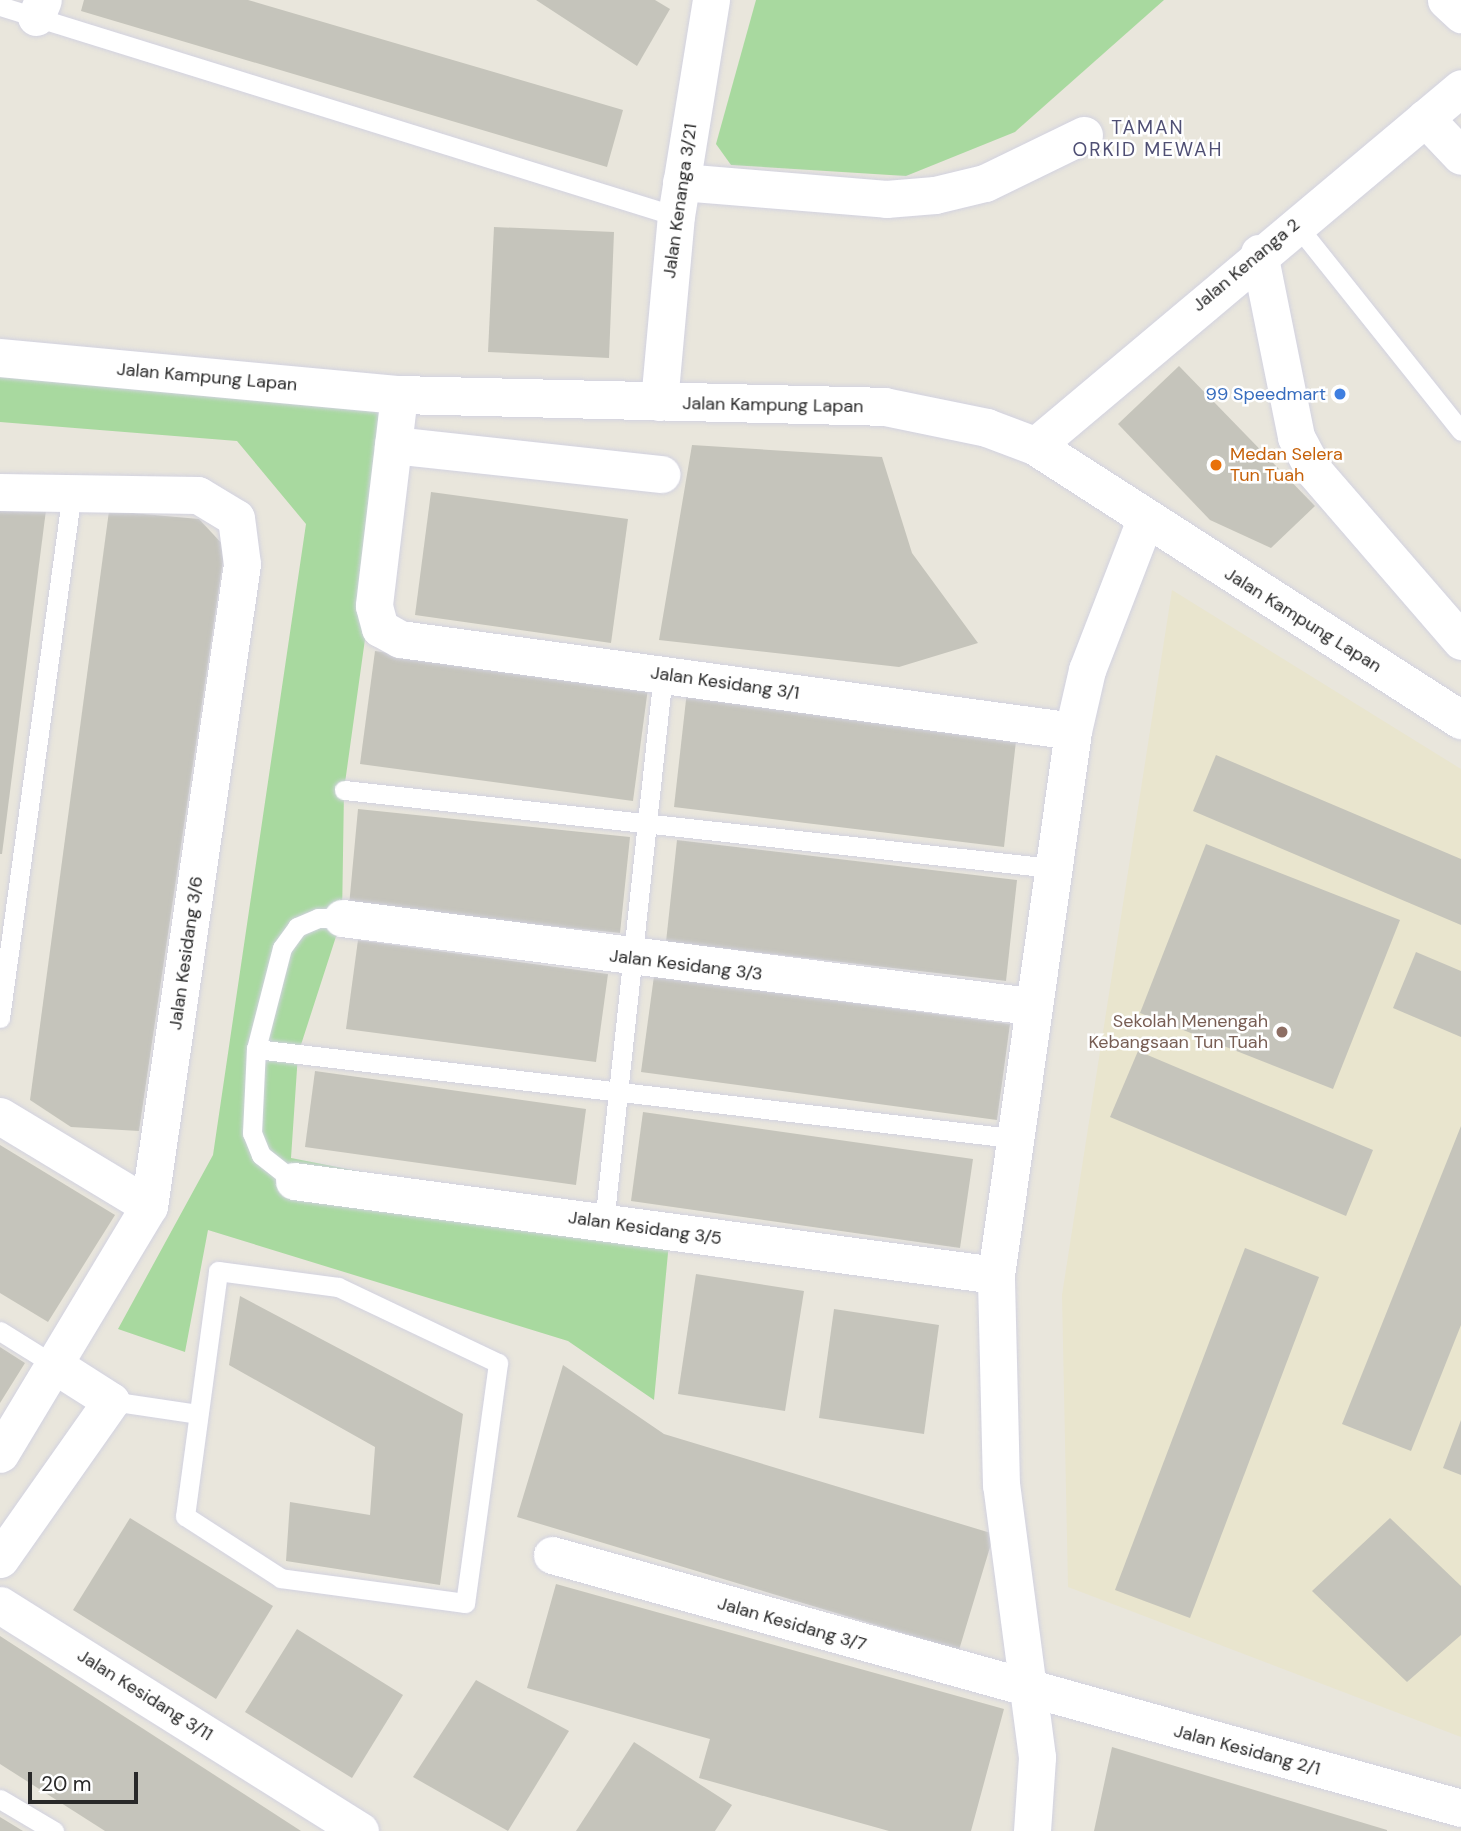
<!DOCTYPE html>
<html>
<head>
<meta charset="utf-8">
<style>
	body { margin:0 }
	#map { position:relative; width:1461px; height:1831px; overflow:hidden; background:#e9e6dc; font-family:"DM Sans",sans-serif }
	div>[style] { position:absolute }
	.education>* { inset:0; background:#e9e5ce }
	.green>* { inset:0; background:#a8d99f }
	.building>* { inset:0; background:#c5c4bb }
	.roads { filter:drop-shadow(0 0 2px #d2d2e0) drop-shadow(0 0 2px #d2d2e0) }
	.service>* { height:19px; margin:-9.5px; padding:0 9.5px; transform-origin:9.5px; border-radius:9.5px; background:#fff }
	.minor>* { height:37px; margin:-18.5px; padding:0 18.5px; transform-origin:18.5px; border-radius:18.5px; background:#fff }
	.tertiary>* { height:38px; margin:-19px; padding:0 19px; transform-origin:19px; border-radius:19px; background:#fff }
	.dots>* { width:19px; height:19px; translate:-50% -50%; box-sizing:border-box; border:4px solid #fff; border-radius:50% }
	span { translate:-50% -50%; white-space:nowrap; text-align:center; line-height:1.15; -webkit-text-stroke:5px #fff; paint-order:stroke }
	.street-label { font-size:18px; color:#292929 }
	.shop-label { font-size:18px; color:#366cbe }
	.right { translate:-100% -50%; text-align:right }
	.food-label { font-size:18px; color:#c56008 }
	.left { translate:0 -50%; text-align:left }
	.education-label { font-size:18px; color:#785e54 }
	.neighbourhood-label { font-size:19px; color:#4f4f74; letter-spacing:2px }
	.scale { position:absolute; left:28px; top:1772px; width:110px; height:32px; box-sizing:border-box; border:4px solid #292929; border-top:0; padding-left:9px; font-size:21px; line-height:24px; white-space:nowrap; color:#292929; -webkit-text-stroke:5px #fff; paint-order:stroke }
</style>
</head>
<body>
<div id="map">
	<div class="education">
		<div style="clip-path:polygon(1172px 590px,1461px 769px,1461px 1737px,1068px 1587px,1062px 1295px)"></div>
	</div>
	<div class="green">
		<div style="clip-path:polygon(756px 0,1164px 0,1015px 132px,906px 176px,731px 165px,716px 144px)"></div>
		<div style="clip-path:polygon(0 358px,399px 395px,344px 790px,342px 918px,298px 1054px,291px 1158px,670px 1232px,654px 1400px,568px 1341px,208px 1230px,185px 1352px,118px 1329px,213px 1155px,306px 524px,237px 441px,0 422px)"></div>
	</div>
	<div class="building">
		<div style="clip-path:polygon(84px 0,248px 0,623px 110px,607px 167px,81px 11px)"></div>
		<div style="clip-path:polygon(536px 0,655px 0,670px 9px,637px 66px)"></div>
		<div style="clip-path:polygon(494px 227px,614px 232px,609px 358px,488px 352px)"></div>
		<div style="clip-path:polygon(1179px 366px,1315px 506px,1271px 548px,1210px 520px,1118px 424px)"></div>
		<div style="clip-path:polygon(692px 445px,882px 457px,912px 553px,978px 643px,899px 667px,659px 640px)"></div>
		<div style="clip-path:polygon(431px 492px,628px 519px,611px 643px,415px 615px)"></div>
		<div style="clip-path:polygon(0 510px,46px 510px,2px 854px,0 854px)"></div>
		<div style="clip-path:polygon(109px 511px,199px 519px,225px 547px,139px 1131px,71px 1127px,30px 1100px)"></div>
		<div style="clip-path:polygon(375px 651px,648px 688px,633px 801px,360px 764px)"></div>
		<div style="clip-path:polygon(687px 691px,1017px 732px,1004px 847px,674px 807px)"></div>
		<div style="clip-path:polygon(1216px 755px,1461px 859px,1461px 925px,1193px 811px)"></div>
		<div style="clip-path:polygon(358px 809px,630px 837px,620px 933px,349px 906px)"></div>
		<div style="clip-path:polygon(677px 840px,1017px 880px,1006px 981px,666px 942px)"></div>
		<div style="clip-path:polygon(1206px 844px,1400px 920px,1333px 1089px,1140px 1013px)"></div>
		<div style="clip-path:polygon(358px 940px,608px 974px,596px 1062px,346px 1029px)"></div>
		<div style="clip-path:polygon(1416px 952px,1461px 971px,1461px 1037px,1393px 1008px)"></div>
		<div style="clip-path:polygon(654px 976px,1010px 1024px,997px 1120px,641px 1072px)"></div>
		<div style="clip-path:polygon(1138px 1051px,1373px 1150px,1346px 1216px,1110px 1117px)"></div>
		<div style="clip-path:polygon(315px 1071px,586px 1109px,576px 1185px,305px 1147px)"></div>
		<div style="clip-path:polygon(643px 1112px,973px 1159px,960px 1248px,631px 1201px)"></div>
		<div style="clip-path:polygon(1461px 1126px,1461px 1325px,1411px 1451px,1342px 1424px)"></div>
		<div style="clip-path:polygon(0 1145px,115px 1215px,48px 1322px,0 1293px)"></div>
		<div style="clip-path:polygon(1245px 1248px,1319px 1277px,1190px 1618px,1115px 1590px)"></div>
		<div style="clip-path:polygon(696px 1274px,804px 1291px,785px 1411px,678px 1394px)"></div>
		<div style="clip-path:polygon(240px 1296px,463px 1414px,440px 1585px,286px 1561px,290px 1502px,370px 1515px,375px 1447px,229px 1365px)"></div>
		<div style="clip-path:polygon(834px 1309px,939px 1325px,924px 1434px,819px 1418px)"></div>
		<div style="clip-path:polygon(0 1347px,25px 1363px,0 1403px)"></div>
		<div style="clip-path:polygon(563px 1365px,664px 1434px,994px 1534px,959px 1650px,517px 1517px)"></div>
		<div style="clip-path:polygon(1461px 1420px,1461px 1475px,1443px 1468px)"></div>
		<div style="clip-path:polygon(130px 1518px,273px 1606px,216px 1699px,73px 1610px)"></div>
		<div style="clip-path:polygon(1390px 1518px,1461px 1586px,1461px 1635px,1407px 1682px,1312px 1591px)"></div>
		<div style="clip-path:polygon(556px 1584px,1004px 1709px,971px 1831px,889px 1831px,699px 1778px,710px 1739px,527px 1688px)"></div>
		<div style="clip-path:polygon(297px 1629px,403px 1695px,352px 1778px,245px 1712px)"></div>
		<div style="clip-path:polygon(0 1636px,301px 1831px,105px 1831px,0 1764px)"></div>
		<div style="clip-path:polygon(476px 1680px,569px 1731px,508px 1831px,413px 1777px)"></div>
		<div style="clip-path:polygon(634px 1742px,732px 1805px,715px 1831px,576px 1831px)"></div>
		<div style="clip-path:polygon(1112px 1747px,1387px 1830px,1387px 1831px,1094px 1831px)"></div>
		<div style="clip-path:polygon(0 1817px,23px 1831px,0 1831px)"></div>
	</div>
	<div class="roads">
		<div class="service">
			<div style="left:0;top:6px;width:708px;rotate:17.26deg"></div>
			<div style="left:1295px;top:223px;width:266px;rotate:51.4deg"></div>
			<div style="left:344px;top:790px;width:712px;rotate:6.29deg"></div>
			<div style="left:0;top:1018px;width:531px;rotate:-82.21deg"></div>
			<div style="left:256px;top:1049px;width:760px;rotate:6.72deg"></div>
			<div style="left:294px;top:1181px;width:42px;rotate:-141.8deg"></div>
			<div style="left:261px;top:1155px;width:24px;rotate:-112deg"></div>
			<div style="left:252px;top:1133px;width:84px;rotate:-87.3deg"></div>
			<div style="left:256px;top:1049px;width:104px;rotate:-75.6deg"></div>
			<div style="left:282px;top:948px;width:26px;rotate:-54deg"></div>
			<div style="left:297px;top:927px;width:23px;rotate:-23deg"></div>
			<div style="left:318px;top:918px;width:24px"></div>
			<div style="left:604px;top:1223px;width:552px;rotate:-83.87deg"></div>
			<div style="left:218px;top:1271px;width:121px;rotate:7.6deg"></div>
			<div style="left:338px;top:1287px;width:177px;rotate:25.4deg"></div>
			<div style="left:498px;top:1363px;width:242px;rotate:97.8deg"></div>
			<div style="left:465px;top:1603px;width:186px;rotate:-172.3deg"></div>
			<div style="left:281px;top:1578px;width:114px;rotate:-147.1deg"></div>
			<div style="left:185px;top:1516px;width:247px;rotate:-82.3deg"></div>
			<div style="left:0;top:1331px;width:66px;rotate:32deg"></div>
			<div style="left:111px;top:1401px;width:88px;rotate:8.5deg"></div>
			<div style="left:0;top:1799px;width:63px;rotate:30.7deg"></div>
		</div>
		<div class="minor">
			<div style="left:1446px;top:0;width:21px;rotate:43deg"></div>
			<div style="left:36px;top:17px;width:18px;rotate:-68deg"></div>
			<div style="left:1425px;top:118px;width:52px;rotate:46.5deg"></div>
			<div style="left:681px;top:182px;width:206px;rotate:4.7deg"></div>
			<div style="left:886px;top:199px;width:49px;rotate:-4.7deg"></div>
			<div style="left:935px;top:195px;width:51px;rotate:-13.5deg"></div>
			<div style="left:985px;top:183px;width:110px;rotate:-25.9deg"></div>
			<div style="left:1259px;top:253px;width:188px;rotate:78.6deg"></div>
			<div style="left:1296px;top:437px;width:38px;rotate:62deg"></div>
			<div style="left:1314px;top:471px;width:225px;rotate:49.1deg"></div>
			<div style="left:399px;top:395px;width:212px;rotate:96.8deg"></div>
			<div style="left:374px;top:606px;width:23px;rotate:75deg"></div>
			<div style="left:380px;top:628px;width:23px;rotate:29deg"></div>
			<div style="left:400px;top:639px;width:679px;rotate:7.78deg"></div>
			<div style="left:659px;top:402px;width:187px;rotate:-84.8deg"></div>
			<div style="left:676px;top:216px;width:219px;rotate:-80.8deg"></div>
			<div style="left:393px;top:445px;width:270px;rotate:6.2deg"></div>
			<div style="left:1035px;top:446px;width:556px;rotate:-40.04deg"></div>
			<div style="left:0;top:492px;width:198px;rotate:0.9deg"></div>
			<div style="left:198px;top:495px;width:44px;rotate:31.2deg"></div>
			<div style="left:236px;top:518px;width:46px;rotate:82.6deg"></div>
			<div style="left:242px;top:564px;width:649px;rotate:98.24deg"></div>
			<div style="left:149px;top:1206px;width:289px;rotate:121deg"></div>
			<div style="left:342px;top:918px;width:694px;rotate:7.29deg"></div>
			<div style="left:0;top:1116px;width:174px;rotate:31.1deg"></div>
			<div style="left:294px;top:1181px;width:708px;rotate:7.63deg"></div>
			<div style="left:552px;top:1555px;width:944px;rotate:15.55deg"></div>
			<div style="left:0;top:1559px;width:193px;rotate:-54.9deg"></div>
			<div style="left:111px;top:1401px;width:65px;rotate:-147.5deg"></div>
			<div style="left:0;top:1605px;width:425px;rotate:32.1deg"></div>
			<div style="left:1032px;top:1831px;width:74px;rotate:-86.1deg"></div>
			<div style="left:1037px;top:1757px;width:274px;rotate:-97.5deg"></div>
			<div style="left:1001px;top:1485px;width:210px;rotate:-91.4deg"></div>
			<div style="left:996px;top:1275px;width:549px;rotate:-81.94deg"></div>
			<div style="left:1073px;top:731px;width:63px;rotate:-77.1deg"></div>
			<div style="left:1087px;top:670px;width:161px;rotate:-68.9deg"></div>
		</div>
		<div class="tertiary">
			<div style="left:0;top:358px;width:401px;rotate:5.3deg"></div>
			<div style="left:399px;top:395px;width:486px;rotate:1.4deg"></div>
			<div style="left:885px;top:407px;width:104px;rotate:11.6deg"></div>
			<div style="left:987px;top:428px;width:51px;rotate:20.6deg"></div>
			<div style="left:1035px;top:446px;width:507px;rotate:32.75deg"></div>
		</div>
	</div>
	<div class="dots">
		<div style="left:1340px;top:394px;background:#3f7fe0"></div>
		<div style="left:1216px;top:465px;background:#e8710a"></div>
		<div style="left:1282px;top:1032px;background:#8d6e63"></div>
	</div>
	<div class="street-label">
		<span style="left:680px;top:201px;rotate:-82deg">Jalan Kenanga 3/21</span>
		<span style="left:1246px;top:265px;rotate:-40deg">Jalan Kenanga 2</span>
		<span style="left:207px;top:377px;rotate:5deg">Jalan Kampung Lapan</span>
		<span style="left:773px;top:405px;rotate:1deg">Jalan Kampung Lapan</span>
		<span style="left:1303px;top:620px;rotate:32deg">Jalan Kampung Lapan</span>
		<span style="left:725px;top:683px;rotate:8deg">Jalan Kesidang 3/1</span>
		<span style="left:186px;top:953px;rotate:-82deg">Jalan Kesidang 3/6</span>
		<span style="left:686px;top:965px;rotate:7deg">Jalan Kesidang 3/3</span>
		<span style="left:645px;top:1228px;rotate:8deg">Jalan Kesidang 3/5</span>
		<span style="left:792px;top:1624px;rotate:16deg">Jalan Kesidang 3/7</span>
		<span style="left:145px;top:1695px;rotate:32deg">Jalan Kesidang 3/11</span>
		<span style="left:1247px;top:1750px;rotate:15deg">Jalan Kesidang 2/1</span>
	</div>
	<div class="shop-label">
		<span class="right" style="left:1326px;top:394px">99 Speedmart</span>
	</div>
	<div class="food-label">
		<span class="left" style="left:1230px;top:465px">Medan Selera<br>Tun Tuah</span>
	</div>
	<div class="education-label">
		<span class="right" style="left:1268px;top:1032px">Sekolah Menengah<br>Kebangsaan Tun Tuah</span>
	</div>
	<div class="neighbourhood-label">
		<span style="left:1148px;top:139px">TAMAN<br>ORKID MEWAH</span>
	</div>
	<div class="scale">20 m</div>
</div>
</body>
</html>
